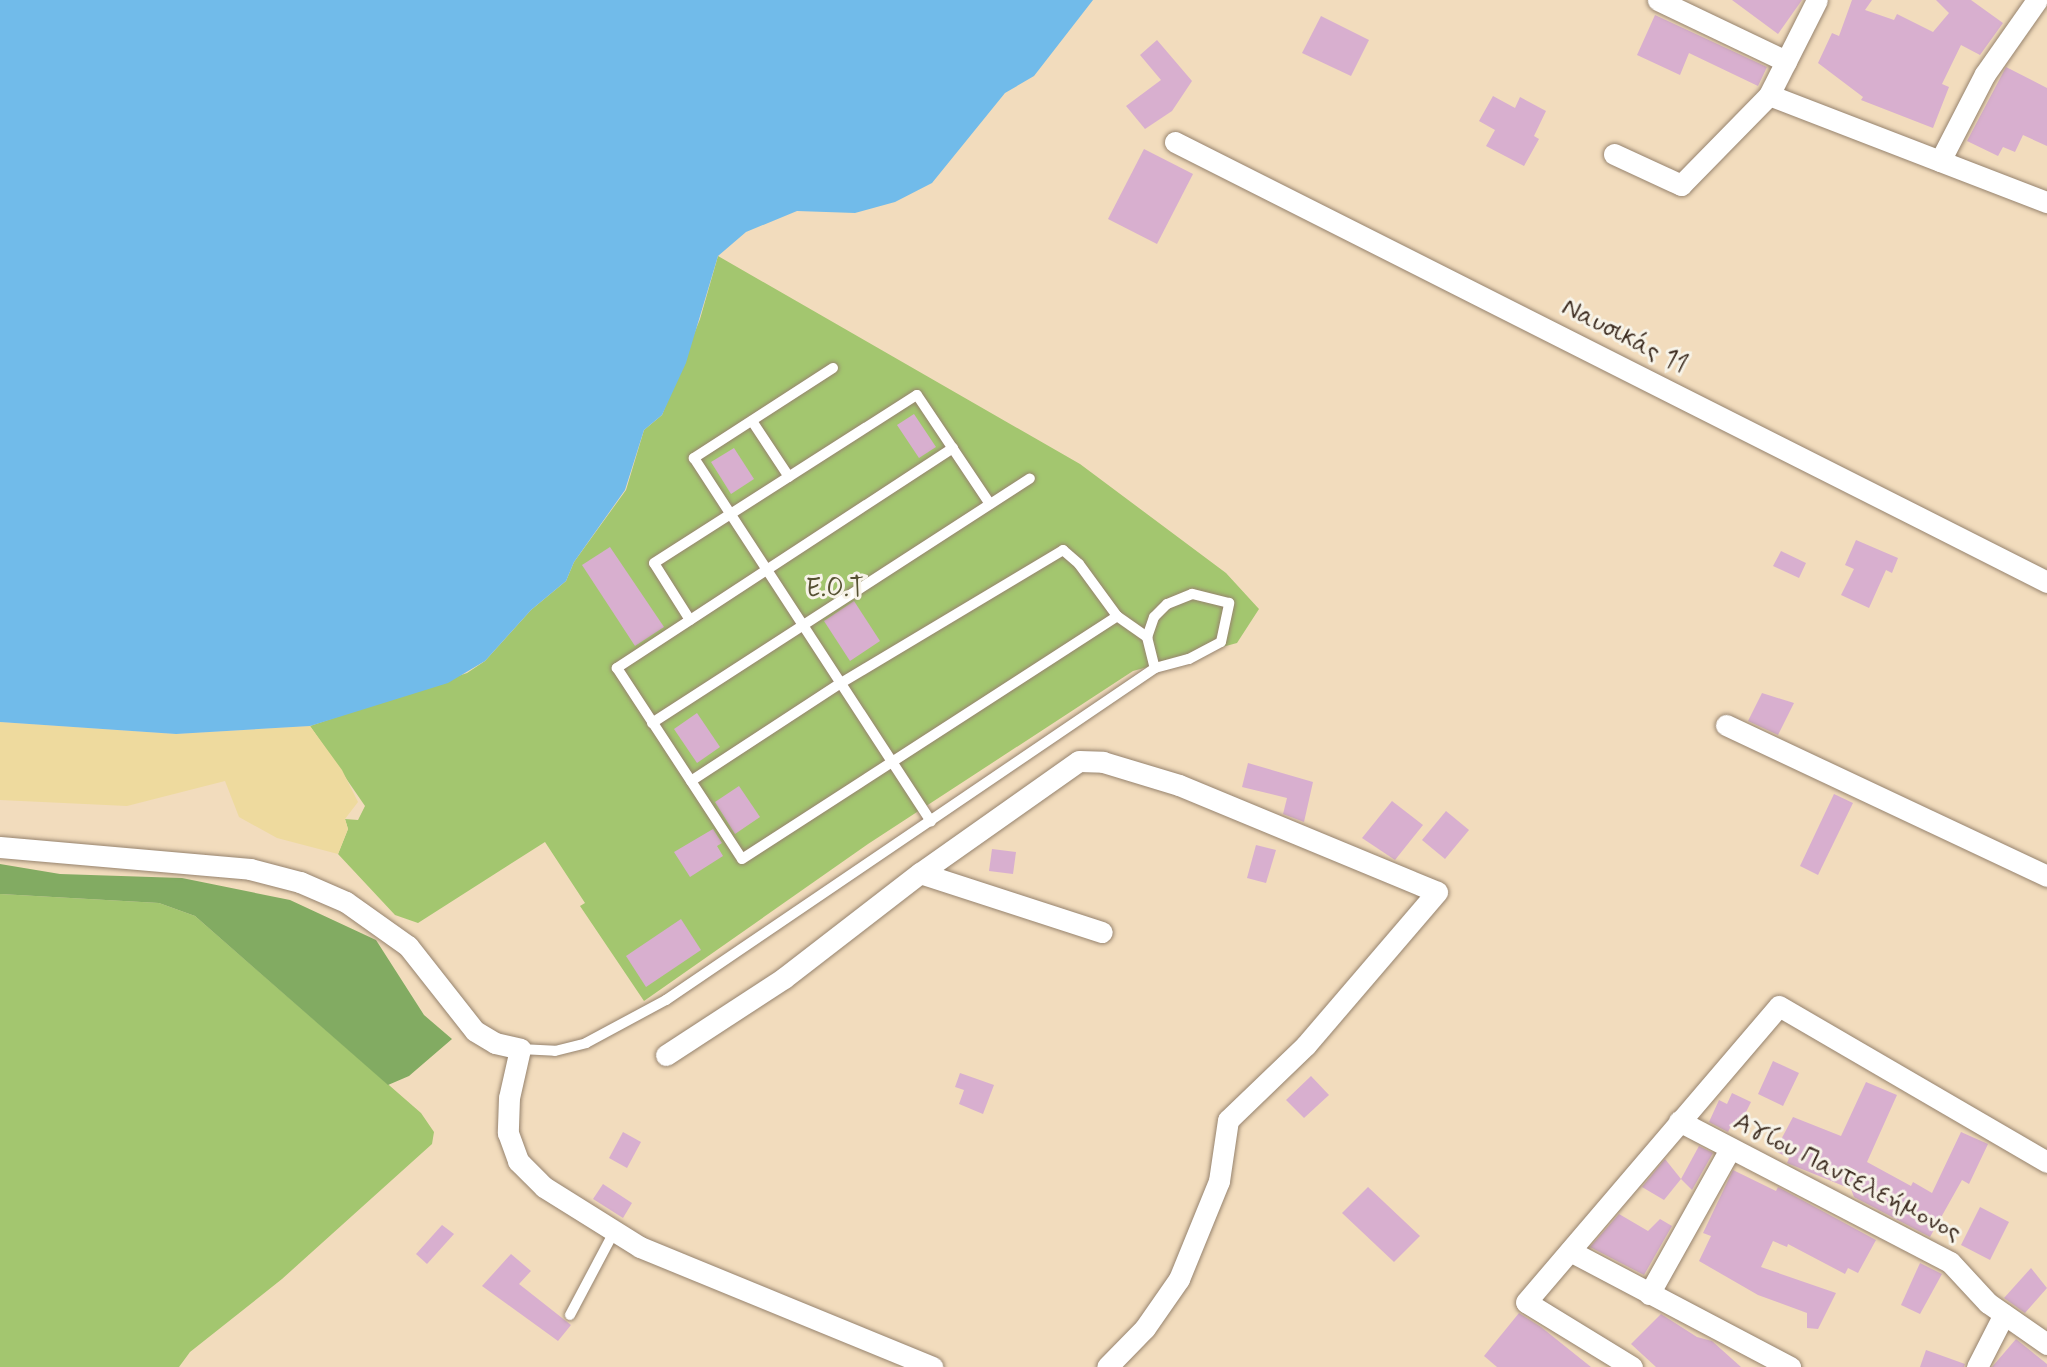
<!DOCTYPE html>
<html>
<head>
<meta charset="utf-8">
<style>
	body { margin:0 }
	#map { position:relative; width:2047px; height:1367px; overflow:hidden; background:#f2dcbd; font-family:Mynerve,sans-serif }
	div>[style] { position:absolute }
	.green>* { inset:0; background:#a3c66f }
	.forest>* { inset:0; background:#82ab62 }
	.sand>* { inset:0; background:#eeda9e }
	.water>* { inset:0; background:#71bbea }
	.building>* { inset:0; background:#d8afcf }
	.roads { filter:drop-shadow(0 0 2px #96836e) drop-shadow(0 0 2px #96836e) }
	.service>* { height:10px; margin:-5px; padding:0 5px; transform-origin:5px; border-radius:5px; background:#fff }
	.minor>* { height:21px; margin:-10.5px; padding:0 10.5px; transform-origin:10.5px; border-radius:10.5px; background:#fff }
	span { translate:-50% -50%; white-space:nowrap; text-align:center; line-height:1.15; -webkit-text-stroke:6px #f7f3e8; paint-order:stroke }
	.street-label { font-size:26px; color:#3b2a1e }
	.park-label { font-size:26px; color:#555132 }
</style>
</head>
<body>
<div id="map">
	<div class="green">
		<div style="clip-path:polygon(718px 256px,1080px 464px,1226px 573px,1259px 609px,1237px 643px,1133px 671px,868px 844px,644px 1001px,580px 906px,585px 903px,545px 842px,418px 923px,395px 915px,338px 854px,348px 829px,345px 819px,358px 820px,365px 806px,310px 726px,467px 673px,485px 661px,531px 610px,566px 581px,574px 562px,626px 490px,644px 430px,662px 415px,700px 319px)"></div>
		<div style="clip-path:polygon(0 894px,159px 903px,195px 916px,421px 1113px,434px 1132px,432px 1144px,282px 1279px,190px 1352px,179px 1367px,0 1367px)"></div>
	</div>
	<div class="forest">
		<div style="clip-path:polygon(0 864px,60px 874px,182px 878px,290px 900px,376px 940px,424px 1015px,452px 1039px,409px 1076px,388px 1085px,195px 916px,159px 903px,0 894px)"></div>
	</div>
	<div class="sand">
		<div style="clip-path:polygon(0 722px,176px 734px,310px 726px,342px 770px,358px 802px,345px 819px,348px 829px,338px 854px,277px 838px,239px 817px,225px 781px,127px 806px,0 800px)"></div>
	</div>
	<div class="water">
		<div style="clip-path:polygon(0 0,1093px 0,1034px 76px,1005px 93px,932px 183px,895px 202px,855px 213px,797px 211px,746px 232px,718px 256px,686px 363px,662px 415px,644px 430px,625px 490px,574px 562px,566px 581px,531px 610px,485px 661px,448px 683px,310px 726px,176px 734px,0 722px)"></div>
	</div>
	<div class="building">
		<div style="clip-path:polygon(1732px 0,1802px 0,1778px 34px)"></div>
		<div style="clip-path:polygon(1852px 0,1872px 0,1865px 10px,1894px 20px,1897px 14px,1933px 32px,1949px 13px,1936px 0,1971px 0,2003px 23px,1980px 55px,1961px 45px,1942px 84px,1949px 87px,1933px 128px,1861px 100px,1863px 97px,1818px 63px,1832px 33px,1839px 36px)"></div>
		<div style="clip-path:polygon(1655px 15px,1767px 67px,1758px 86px,1689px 53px,1680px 75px,1637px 55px)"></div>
		<div style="clip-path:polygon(1321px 16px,1369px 40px,1351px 76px,1302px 53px)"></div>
		<div style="clip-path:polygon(1157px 40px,1192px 81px,1172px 111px,1145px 129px,1126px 106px,1161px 80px,1140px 55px)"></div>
		<div style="clip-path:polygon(2006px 67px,2047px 88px,2047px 146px,2023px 135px,2015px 152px,2003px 147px,1998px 156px,1967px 141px)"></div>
		<div style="clip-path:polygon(1493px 96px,1515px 108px,1520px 97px,1546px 111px,1534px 136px,1539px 139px,1524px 166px,1486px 146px,1495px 130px,1479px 121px)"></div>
		<div style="clip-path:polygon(1144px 149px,1193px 174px,1157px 244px,1108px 219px)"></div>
		<div style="clip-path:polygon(914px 414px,936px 447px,919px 458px,897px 425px)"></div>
		<div style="clip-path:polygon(734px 448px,754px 479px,731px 494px,711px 462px)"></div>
		<div style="clip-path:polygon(1856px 540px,1898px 558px,1892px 573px,1886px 570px,1869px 608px,1841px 595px,1854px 569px,1845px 565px)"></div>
		<div style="clip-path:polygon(610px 547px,664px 627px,635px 646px,582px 565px)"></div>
		<div style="clip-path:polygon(1781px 551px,1806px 563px,1799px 578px,1773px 566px)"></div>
		<div style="clip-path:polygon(854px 601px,880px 641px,850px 661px,824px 621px)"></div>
		<div style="clip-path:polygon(1762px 693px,1794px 703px,1778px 735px,1748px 721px)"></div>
		<div style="clip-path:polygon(697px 713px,720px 747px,697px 763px,674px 729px)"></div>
		<div style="clip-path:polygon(1248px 763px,1313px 782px,1304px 822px,1283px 814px,1287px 798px,1242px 787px)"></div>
		<div style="clip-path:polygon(739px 786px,760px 817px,735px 834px,715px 802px)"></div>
		<div style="clip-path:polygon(1834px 794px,1853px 803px,1818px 875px,1800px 866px)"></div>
		<div style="clip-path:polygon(1392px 801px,1423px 825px,1395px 860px,1362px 838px)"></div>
		<div style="clip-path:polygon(1446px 811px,1469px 830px,1445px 859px,1422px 840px)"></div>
		<div style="clip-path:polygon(713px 829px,722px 843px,717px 846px,723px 856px,690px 877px,674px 852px)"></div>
		<div style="clip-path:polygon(1256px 845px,1276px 850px,1266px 883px,1247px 878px)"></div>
		<div style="clip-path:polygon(992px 849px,1016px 852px,1013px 874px,989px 871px)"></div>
		<div style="clip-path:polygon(681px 919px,701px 950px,646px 987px,626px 956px)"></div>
		<div style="clip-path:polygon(1773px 1061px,1799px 1073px,1783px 1106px,1758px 1094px)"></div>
		<div style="clip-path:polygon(960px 1073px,994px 1085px,983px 1114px,959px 1104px,964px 1090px,955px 1087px)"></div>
		<div style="clip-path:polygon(1311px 1076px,1329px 1095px,1304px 1118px,1286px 1100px)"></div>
		<div style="clip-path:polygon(1866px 1082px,1897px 1095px,1867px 1162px,1911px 1186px,1913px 1182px,1932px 1193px,1961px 1132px,1988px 1144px,1969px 1184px,1962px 1180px,1930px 1237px,1854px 1197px,1851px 1189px,1787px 1163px,1789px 1158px,1775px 1151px,1793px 1117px,1841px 1136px)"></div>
		<div style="clip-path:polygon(1732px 1093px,1751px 1102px,1738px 1128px,1732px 1124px,1728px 1132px,1709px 1122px,1719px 1100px,1727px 1104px)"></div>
		<div style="clip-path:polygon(623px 1132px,641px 1142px,627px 1168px,609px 1158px)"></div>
		<div style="clip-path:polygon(1699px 1146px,1713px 1153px,1692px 1190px,1681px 1179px)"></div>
		<div style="clip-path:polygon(1665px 1159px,1681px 1179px,1664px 1200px,1642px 1187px)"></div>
		<div style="clip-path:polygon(1733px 1170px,1776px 1191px,1778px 1187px,1876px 1240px,1858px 1273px,1848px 1268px,1845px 1274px,1788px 1244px,1787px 1247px,1773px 1241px,1761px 1267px,1836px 1293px,1818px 1329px,1807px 1328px,1807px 1313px,1758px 1295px,1699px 1261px,1711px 1236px,1703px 1233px)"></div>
		<div style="clip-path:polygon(603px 1184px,632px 1203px,623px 1218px,593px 1199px)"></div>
		<div style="clip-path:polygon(1368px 1187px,1420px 1236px,1394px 1262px,1342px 1213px)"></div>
		<div style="clip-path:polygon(1980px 1207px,2009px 1222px,1990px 1260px,1961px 1245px)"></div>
		<div style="clip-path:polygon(1619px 1214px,1648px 1231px,1660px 1219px,1672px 1226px,1644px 1275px,1590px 1247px)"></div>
		<div style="clip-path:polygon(442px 1225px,454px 1234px,427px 1264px,416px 1254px)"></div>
		<div style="clip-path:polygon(511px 1254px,531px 1271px,519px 1284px,571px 1325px,558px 1341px,482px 1286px)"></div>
		<div style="clip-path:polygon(1920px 1263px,1942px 1274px,1920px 1314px,1901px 1305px)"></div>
		<div style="clip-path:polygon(2031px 1268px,2047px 1288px,2025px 1313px,2004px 1298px)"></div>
		<div style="clip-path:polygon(1519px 1313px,1541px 1327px,1591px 1367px,1497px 1367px,1484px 1356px)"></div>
		<div style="clip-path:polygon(1661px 1314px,1697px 1337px,1712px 1341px,1741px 1367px,1656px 1367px,1631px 1344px)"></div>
		<div style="clip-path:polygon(2016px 1339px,2047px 1364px,2047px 1367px,1992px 1367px)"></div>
		<div style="clip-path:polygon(1926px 1350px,1965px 1364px,1964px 1367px,1920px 1367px)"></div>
	</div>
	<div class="roads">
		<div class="service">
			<div style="left:833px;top:368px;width:166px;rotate:147.1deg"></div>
			<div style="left:694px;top:458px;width:434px;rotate:56.9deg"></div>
			<div style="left:752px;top:421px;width:67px;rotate:56.5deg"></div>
			<div style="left:953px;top:448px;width:402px;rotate:146.8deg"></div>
			<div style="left:617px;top:668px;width:228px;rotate:56.8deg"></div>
			<div style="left:742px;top:859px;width:447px;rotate:-32.9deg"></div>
			<div style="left:690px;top:620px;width:67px;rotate:-122.3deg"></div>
			<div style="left:654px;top:563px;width:312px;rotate:-32.6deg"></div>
			<div style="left:917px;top:395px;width:131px;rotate:56.2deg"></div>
			<div style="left:652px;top:723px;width:450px;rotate:-32.9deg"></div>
			<div style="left:691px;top:781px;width:179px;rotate:-33.2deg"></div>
			<div style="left:841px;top:683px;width:259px;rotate:-30.9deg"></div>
			<div style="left:1063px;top:550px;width:21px;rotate:41deg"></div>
			<div style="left:1079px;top:564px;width:64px;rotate:53.8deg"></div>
			<div style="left:1117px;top:616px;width:37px;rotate:35deg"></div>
			<div style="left:520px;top:1049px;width:35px;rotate:3deg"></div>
			<div style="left:555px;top:1051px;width:32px;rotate:-14deg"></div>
			<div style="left:586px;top:1043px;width:91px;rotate:-28.3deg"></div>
			<div style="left:666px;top:1000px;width:591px;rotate:-34.17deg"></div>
			<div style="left:1155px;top:668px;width:35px;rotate:-15deg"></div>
			<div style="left:1189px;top:659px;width:36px;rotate:-28deg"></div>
			<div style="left:1221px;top:642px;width:40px;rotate:-78deg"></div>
			<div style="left:1229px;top:603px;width:38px;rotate:-166deg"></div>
			<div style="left:1192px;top:594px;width:27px;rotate:158deg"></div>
			<div style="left:1167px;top:604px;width:18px;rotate:135deg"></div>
			<div style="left:1154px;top:617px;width:21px;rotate:109deg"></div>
			<div style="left:1147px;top:637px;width:32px;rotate:76deg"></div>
			<div style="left:570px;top:1315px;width:94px;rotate:-62.1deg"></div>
		</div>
		<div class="minor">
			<div style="left:1658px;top:0;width:142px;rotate:25.5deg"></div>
			<div style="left:1769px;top:95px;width:298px;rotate:21.1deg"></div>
			<div style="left:1175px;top:142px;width:977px;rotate:26.77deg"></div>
			<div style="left:1614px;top:154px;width:74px;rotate:24.8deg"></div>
			<div style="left:1681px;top:185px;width:126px;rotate:-45.6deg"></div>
			<div style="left:1769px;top:95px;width:106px;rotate:-63.2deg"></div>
			<div style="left:1940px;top:161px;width:98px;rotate:-62.7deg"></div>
			<div style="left:1985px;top:74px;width:90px;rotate:-54.9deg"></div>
			<div style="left:1726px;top:725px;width:355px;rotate:25.2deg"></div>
			<div style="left:0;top:847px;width:251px;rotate:5deg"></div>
			<div style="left:250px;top:869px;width:52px;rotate:14.6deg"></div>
			<div style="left:300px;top:882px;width:50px;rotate:23.5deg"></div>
			<div style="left:346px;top:902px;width:76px;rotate:35.4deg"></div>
			<div style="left:408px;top:946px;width:108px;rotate:51.8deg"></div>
			<div style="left:475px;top:1031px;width:23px;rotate:31deg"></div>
			<div style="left:495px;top:1043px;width:26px;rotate:13deg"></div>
			<div style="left:520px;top:1049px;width:50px;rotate:102.7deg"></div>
			<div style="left:509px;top:1098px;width:35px;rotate:92deg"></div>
			<div style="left:508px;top:1133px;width:30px;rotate:70deg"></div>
			<div style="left:518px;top:1161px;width:37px;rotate:45deg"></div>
			<div style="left:544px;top:1187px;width:113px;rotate:32deg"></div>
			<div style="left:640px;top:1247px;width:316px;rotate:22.3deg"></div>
			<div style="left:920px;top:873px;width:191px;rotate:18deg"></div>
			<div style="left:666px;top:1055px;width:141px;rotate:-33.1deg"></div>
			<div style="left:784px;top:978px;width:172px;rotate:-37.7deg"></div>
			<div style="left:920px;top:873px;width:194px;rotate:-35.2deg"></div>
			<div style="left:1079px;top:761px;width:24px;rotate:2deg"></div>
			<div style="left:1103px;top:762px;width:79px;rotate:16.8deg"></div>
			<div style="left:1179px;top:785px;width:279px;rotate:22.5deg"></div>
			<div style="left:1437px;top:892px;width:201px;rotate:130.6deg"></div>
			<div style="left:1306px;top:1045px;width:108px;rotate:136.1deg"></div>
			<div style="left:1228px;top:1120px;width:62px;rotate:98.4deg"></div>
			<div style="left:1219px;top:1181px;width:106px;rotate:112.2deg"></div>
			<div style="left:1179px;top:1279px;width:60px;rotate:124.8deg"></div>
			<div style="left:1145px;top:1328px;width:54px;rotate:134.3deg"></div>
			<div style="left:1679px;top:1121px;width:305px;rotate:27.5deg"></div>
			<div style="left:1950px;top:1262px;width:56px;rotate:47.2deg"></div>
			<div style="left:1988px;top:1303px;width:72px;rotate:34.8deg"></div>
			<div style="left:1570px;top:1251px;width:249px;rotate:27.8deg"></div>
			<div style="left:1649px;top:1294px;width:166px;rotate:-60.8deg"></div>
			<div style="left:1632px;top:1367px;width:124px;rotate:-148.5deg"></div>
			<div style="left:1526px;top:1302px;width:389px;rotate:-49.5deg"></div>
			<div style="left:1779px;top:1006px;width:310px;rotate:30.2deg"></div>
			<div style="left:1977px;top:1367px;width:59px;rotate:-63deg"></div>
		</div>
	</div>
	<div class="street-label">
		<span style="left:1624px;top:337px;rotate:27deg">Ναυσικάς 11</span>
		<span style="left:1847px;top:1178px;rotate:27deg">Αγίου Παντελεήμονος</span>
	</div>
	<div class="park-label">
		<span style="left:835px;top:590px">E.O.T</span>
	</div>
</div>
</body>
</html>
